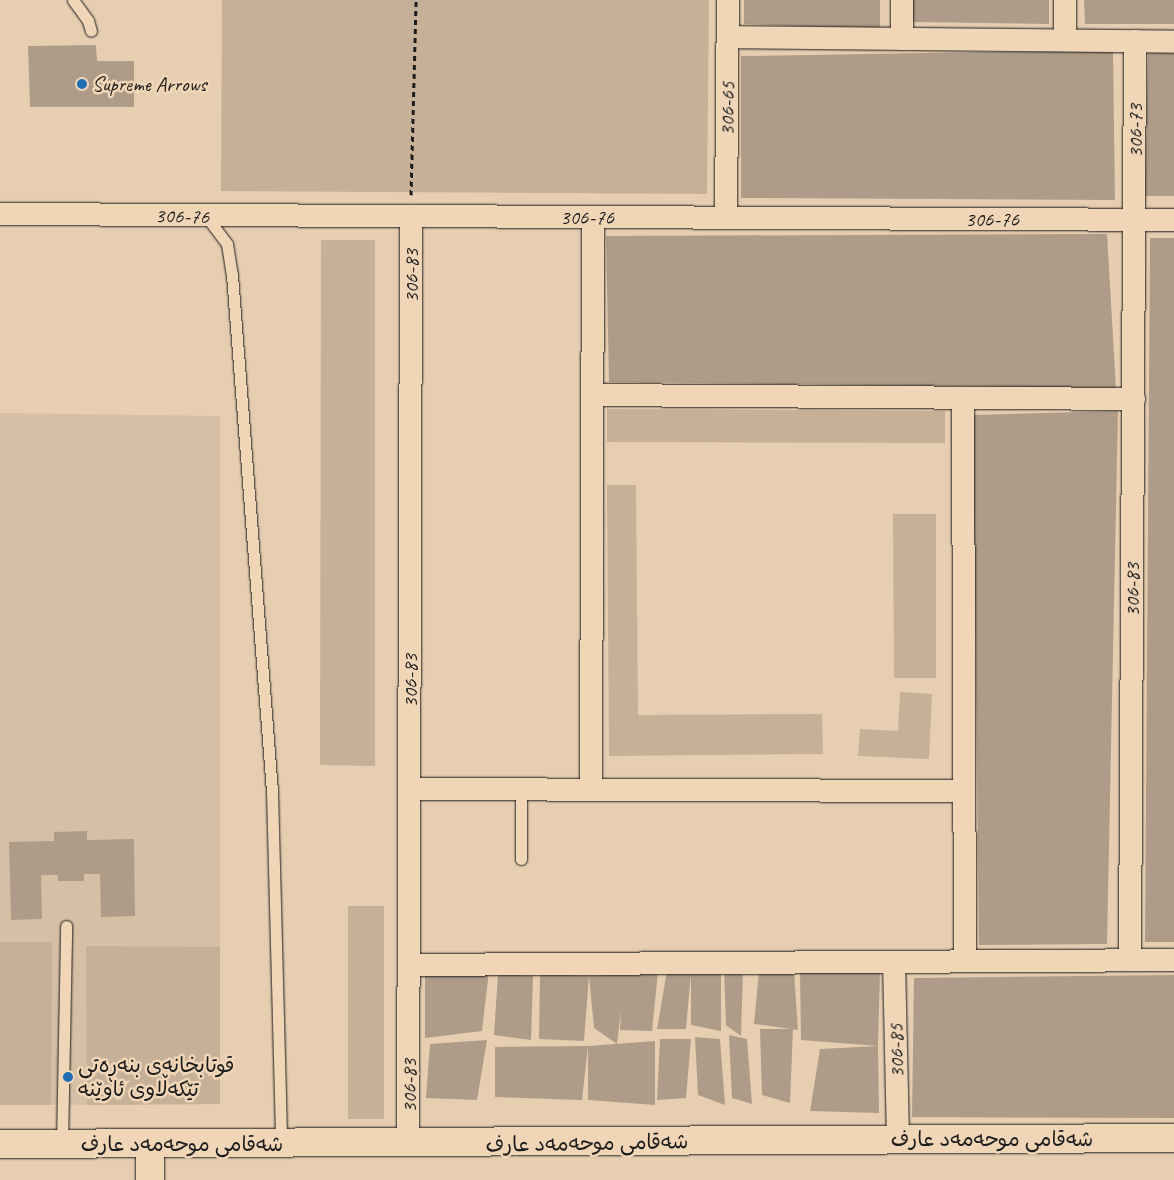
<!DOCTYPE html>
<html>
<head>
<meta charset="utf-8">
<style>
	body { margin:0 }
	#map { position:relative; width:1174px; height:1180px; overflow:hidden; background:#e8ceb1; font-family:Caveat,"Playpen Sans Arabic",sans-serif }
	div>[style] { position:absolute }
	.built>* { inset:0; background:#d7bfa5 }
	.green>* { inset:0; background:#c6b098 }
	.building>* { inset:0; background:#af9c88 }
	.path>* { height:3px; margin-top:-1.5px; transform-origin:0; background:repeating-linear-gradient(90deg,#1c1c1c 0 5px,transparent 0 9px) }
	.roads { filter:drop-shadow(0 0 1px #1c1c1c) drop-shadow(0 0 1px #1c1c1c) }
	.lane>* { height:11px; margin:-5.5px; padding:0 5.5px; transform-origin:5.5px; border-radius:5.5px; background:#f0d5b7 }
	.street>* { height:22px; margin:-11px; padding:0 11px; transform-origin:11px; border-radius:11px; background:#f0d5b7 }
	.secondary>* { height:28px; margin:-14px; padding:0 14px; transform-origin:14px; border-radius:14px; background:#f0d5b7 }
	.dots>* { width:14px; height:14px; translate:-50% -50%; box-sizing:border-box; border:2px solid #f0d5b7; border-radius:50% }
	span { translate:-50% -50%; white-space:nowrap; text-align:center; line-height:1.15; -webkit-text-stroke:5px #f0d5b7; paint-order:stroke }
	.poi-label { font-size:21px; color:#1c1c1c }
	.left { translate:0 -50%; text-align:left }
	.street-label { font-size:21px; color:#1c1c1c }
</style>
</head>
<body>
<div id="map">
	<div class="built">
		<div style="clip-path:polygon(0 413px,220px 416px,220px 1104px,0 1105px)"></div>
	</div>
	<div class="green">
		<div style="clip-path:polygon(222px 0,709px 0,707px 194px,221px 191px)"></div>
		<div style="clip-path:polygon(321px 240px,375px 240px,375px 766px,320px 765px)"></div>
		<div style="clip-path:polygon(607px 409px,945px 411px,945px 443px,607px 442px)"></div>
		<div style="clip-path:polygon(607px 485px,636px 485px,638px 715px,822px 714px,823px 754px,609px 756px)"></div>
		<div style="clip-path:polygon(893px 514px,936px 514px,936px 678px,894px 678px)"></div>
		<div style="clip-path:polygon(900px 692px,932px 694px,929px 759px,858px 756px,860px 729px,898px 731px)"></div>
		<div style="clip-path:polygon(348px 906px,384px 906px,384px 1119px,348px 1119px)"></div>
		<div style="clip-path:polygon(0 942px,52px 942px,51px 1105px,0 1105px)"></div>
		<div style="clip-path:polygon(86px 946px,220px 947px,220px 1104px,87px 1105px)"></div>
	</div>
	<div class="building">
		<div style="clip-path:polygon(744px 0,880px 0,880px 29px,744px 24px)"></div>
		<div style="clip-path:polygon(912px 0,1049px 0,1049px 24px,912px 22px)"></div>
		<div style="clip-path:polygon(1084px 0,1174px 0,1174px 24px,1085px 24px)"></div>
		<div style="clip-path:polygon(96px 45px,97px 61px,134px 61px,134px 107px,30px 107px,28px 46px)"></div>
		<div style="clip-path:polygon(1113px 50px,1115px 200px,741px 198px,741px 56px)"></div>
		<div style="clip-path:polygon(1148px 53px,1174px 53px,1174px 196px,1145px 196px)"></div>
		<div style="clip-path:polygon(1107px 234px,1116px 388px,609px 382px,606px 236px)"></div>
		<div style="clip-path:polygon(1150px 238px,1174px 238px,1174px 942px,1145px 942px)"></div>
		<div style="clip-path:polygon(1118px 411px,1107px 944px,979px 945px,973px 415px)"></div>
		<div style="clip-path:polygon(87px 831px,87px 840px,134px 839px,135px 916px,101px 917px,100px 874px,84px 874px,84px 881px,58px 881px,58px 875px,41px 875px,42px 919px,11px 920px,9px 842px,54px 841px,54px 832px)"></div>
		<div style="clip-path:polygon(721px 968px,721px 1031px,691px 1025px,691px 973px,686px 1029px,657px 1029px,667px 971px)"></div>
		<div style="clip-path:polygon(724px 968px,743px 968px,741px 1036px,726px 1025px)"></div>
		<div style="clip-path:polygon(425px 971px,489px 971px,482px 1031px,425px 1038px)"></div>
		<div style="clip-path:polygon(759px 971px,794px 972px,798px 1030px,754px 1024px)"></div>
		<div style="clip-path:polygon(658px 972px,652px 1031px,620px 1030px,621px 1010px,617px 1044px,594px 1028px,589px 976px)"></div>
		<div style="clip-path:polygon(800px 972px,880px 972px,878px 1046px,801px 1040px)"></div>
		<div style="clip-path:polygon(498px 974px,533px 976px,531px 1040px,494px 1035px)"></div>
		<div style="clip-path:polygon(540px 974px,589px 976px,584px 1041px,539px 1039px)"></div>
		<div style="clip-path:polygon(1174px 975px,1174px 1118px,912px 1117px,914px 978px)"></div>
		<div style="clip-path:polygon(760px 1029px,793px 1029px,790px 1103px,762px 1095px)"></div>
		<div style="clip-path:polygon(729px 1035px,747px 1039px,752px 1104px,732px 1098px)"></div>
		<div style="clip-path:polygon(695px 1037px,720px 1039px,725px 1105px,698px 1095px)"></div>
		<div style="clip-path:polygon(660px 1039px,691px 1039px,686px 1098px,657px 1100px)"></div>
		<div style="clip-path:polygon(487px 1040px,477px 1100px,426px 1098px,430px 1044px)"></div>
		<div style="clip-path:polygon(655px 1041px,655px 1105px,588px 1100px,588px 1046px)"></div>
		<div style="clip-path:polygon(588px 1046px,582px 1100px,495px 1097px,495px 1047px)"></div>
		<div style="clip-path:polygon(878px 1046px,879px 1113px,810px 1111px,820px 1049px)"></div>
	</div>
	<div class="path">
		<div style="left:411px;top:195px;width:195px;rotate:-88.5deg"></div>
	</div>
	<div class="roads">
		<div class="lane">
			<div style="left:73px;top:0;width:26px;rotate:54deg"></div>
			<div style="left:88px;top:21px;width:10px;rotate:73deg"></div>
			<div style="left:206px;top:216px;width:35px;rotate:53deg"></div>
			<div style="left:227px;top:244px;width:31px;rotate:81deg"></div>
			<div style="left:232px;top:275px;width:518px;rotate:85.57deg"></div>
			<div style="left:272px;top:791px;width:351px;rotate:88.5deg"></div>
			<div style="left:521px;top:789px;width:70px;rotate:90deg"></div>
			<div style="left:62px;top:1144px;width:218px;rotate:-88.9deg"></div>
		</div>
		<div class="street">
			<div style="left:902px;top:0;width:39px;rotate:90deg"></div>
			<div style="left:728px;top:37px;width:446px;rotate:0.6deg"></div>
			<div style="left:1065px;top:40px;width:40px;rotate:-90deg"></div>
			<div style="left:0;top:214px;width:1174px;rotate:0.29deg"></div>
			<div style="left:726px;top:217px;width:217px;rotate:-89.5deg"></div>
			<div style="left:592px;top:395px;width:542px;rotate:0.42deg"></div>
			<div style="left:963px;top:398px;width:563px;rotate:89.8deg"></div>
			<div style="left:409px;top:789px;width:554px;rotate:0.21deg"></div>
			<div style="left:591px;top:789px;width:572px;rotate:-89.8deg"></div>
			<div style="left:1130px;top:960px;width:919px;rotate:-89.69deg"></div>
			<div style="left:894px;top:962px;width:178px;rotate:88.7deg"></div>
			<div style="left:409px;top:965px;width:765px;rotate:-0.37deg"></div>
			<div style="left:408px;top:1144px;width:926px;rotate:-89.81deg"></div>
		</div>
		<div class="secondary">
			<div style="left:0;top:1144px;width:1174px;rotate:-0.29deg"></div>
			<div style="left:150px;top:1180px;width:36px;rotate:-90deg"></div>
		</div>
	</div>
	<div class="dots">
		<div style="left:82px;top:84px;background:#1f6fb2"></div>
		<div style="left:68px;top:1077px;background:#1f6fb2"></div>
	</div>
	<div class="poi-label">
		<span class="left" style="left:92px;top:84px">Supreme Arrows</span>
		<span class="left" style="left:78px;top:1077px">قوتابخانەی بنەڕەتی<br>تێکەڵاوی ئاوێنە</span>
	</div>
	<div class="street-label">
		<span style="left:727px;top:109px;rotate:-89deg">306-65</span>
		<span style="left:1135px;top:131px;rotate:-90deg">306-73</span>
		<span style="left:182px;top:216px;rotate:1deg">306-76</span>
		<span style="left:587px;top:217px">306-76</span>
		<span style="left:992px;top:219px">306-76</span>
		<span style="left:411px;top:276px;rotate:-90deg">306-83</span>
		<span style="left:1132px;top:590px;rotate:-90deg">306-83</span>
		<span style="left:410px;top:681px;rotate:-90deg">306-83</span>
		<span style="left:896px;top:1051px;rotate:-91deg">306-85</span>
		<span style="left:409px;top:1086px;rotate:-90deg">306-83</span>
		<span style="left:992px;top:1139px">شەقامی موحەمەد عارف</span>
		<span style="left:587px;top:1143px;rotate:-1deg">شەقامی موحەمەد عارف</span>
		<span style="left:182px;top:1144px">شەقامی موحەمەد عارف</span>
	</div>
</div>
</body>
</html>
